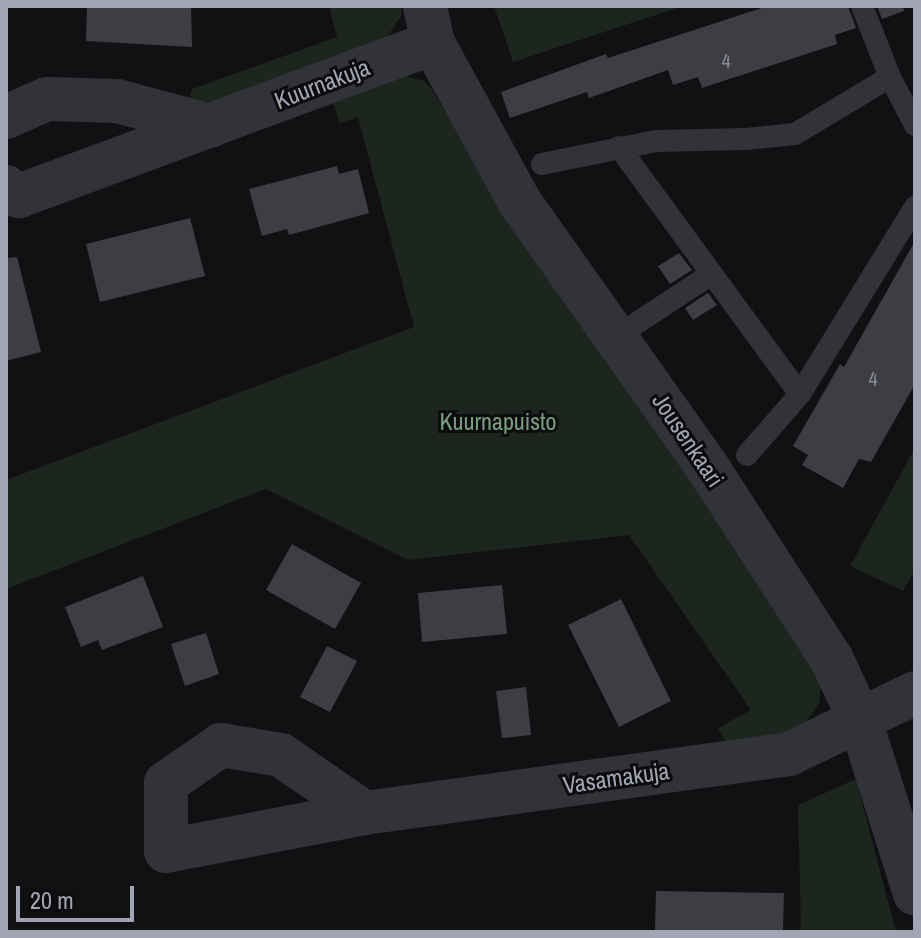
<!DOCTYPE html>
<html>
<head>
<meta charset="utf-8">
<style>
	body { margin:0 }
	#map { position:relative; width:921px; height:938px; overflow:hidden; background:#111113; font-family:"Archivo Narrow",sans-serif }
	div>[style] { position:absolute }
	.green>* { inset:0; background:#1d251f }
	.building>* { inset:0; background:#3d3e43 }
	.service>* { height:22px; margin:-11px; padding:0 11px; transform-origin:11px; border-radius:11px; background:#323338 }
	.minor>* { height:44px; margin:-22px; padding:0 22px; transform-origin:22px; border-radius:22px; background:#323338 }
	.tertiary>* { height:44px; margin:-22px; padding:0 22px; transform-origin:22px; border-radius:22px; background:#323338 }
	span { translate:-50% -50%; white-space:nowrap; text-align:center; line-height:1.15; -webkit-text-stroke:6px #0c0c0e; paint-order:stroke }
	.number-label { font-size:20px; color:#898c98 }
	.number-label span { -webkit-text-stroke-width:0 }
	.street-label { font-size:24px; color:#a2a6b4 }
	.park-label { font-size:24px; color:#78a07d }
	.frame { position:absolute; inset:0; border:8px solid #a2a6b4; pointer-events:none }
	.scale { position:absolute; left:16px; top:886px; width:118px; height:36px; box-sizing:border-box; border:4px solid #a2a6b4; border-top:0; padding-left:10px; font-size:24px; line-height:28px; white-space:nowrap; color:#a2a6b4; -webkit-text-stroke:6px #0c0c0e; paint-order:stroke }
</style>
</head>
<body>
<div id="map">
	<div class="green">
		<div style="clip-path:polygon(329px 6px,402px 6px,401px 16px,381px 46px,240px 101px,198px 103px,190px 96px,192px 89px,337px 37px)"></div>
		<div style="clip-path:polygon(494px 6px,683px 6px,513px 62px)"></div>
		<div style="clip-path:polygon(401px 75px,424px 81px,430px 87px,486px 179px,695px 475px,817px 673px,821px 686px,819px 704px,799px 732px,733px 754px,718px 728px,751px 710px,629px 535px,408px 560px,266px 489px,6px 589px,6px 480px,414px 327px,358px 117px,340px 123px,333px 103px)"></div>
		<div style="clip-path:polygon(915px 448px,915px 570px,903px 591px,850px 566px)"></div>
		<div style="clip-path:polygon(856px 779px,896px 932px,801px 932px,798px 805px)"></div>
	</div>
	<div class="building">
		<div style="clip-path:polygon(87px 6px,191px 6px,192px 47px,86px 41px)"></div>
		<div style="clip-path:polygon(768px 6px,848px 6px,856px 28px,835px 35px,837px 44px,702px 88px,698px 77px,673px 85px,668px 70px,589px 98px,587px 92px,510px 118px,501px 92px,606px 54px,608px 58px)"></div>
		<div style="clip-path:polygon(877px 6px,903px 6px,904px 11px,882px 19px)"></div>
		<div style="clip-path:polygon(337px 166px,339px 174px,358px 169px,369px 213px,289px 235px,287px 229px,262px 236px,249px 189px)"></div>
		<div style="clip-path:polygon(190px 218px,205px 276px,100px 302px,86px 244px)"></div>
		<div style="clip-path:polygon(915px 241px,915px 384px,871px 462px,859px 459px,843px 488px,802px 465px,808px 455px,793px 446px,840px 364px,844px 367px)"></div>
		<div style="clip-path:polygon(679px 253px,692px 270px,670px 284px,658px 266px)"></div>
		<div style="clip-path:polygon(17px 257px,41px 352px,6px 361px,6px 258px)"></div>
		<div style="clip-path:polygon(708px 293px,717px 305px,693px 320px,685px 308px)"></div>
		<div style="clip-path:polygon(292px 544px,361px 583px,335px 629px,266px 590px)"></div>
		<div style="clip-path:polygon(143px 576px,163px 627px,102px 650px,98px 640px,81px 647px,65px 607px)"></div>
		<div style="clip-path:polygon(502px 585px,507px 634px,422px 642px,418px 593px)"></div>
		<div style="clip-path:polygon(621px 599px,671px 701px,619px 727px,568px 625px)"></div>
		<div style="clip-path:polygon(206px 633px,219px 674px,185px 686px,171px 644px)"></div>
		<div style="clip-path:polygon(327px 646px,357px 661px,330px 712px,300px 697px)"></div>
		<div style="clip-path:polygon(526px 687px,531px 735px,502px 738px,496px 691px)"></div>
		<div style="clip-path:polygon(656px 891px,784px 893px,783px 932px,655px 932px)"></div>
	</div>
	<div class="service">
		<div style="left:862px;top:6px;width:76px;rotate:68.5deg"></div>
		<div style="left:619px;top:147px;width:306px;rotate:53.8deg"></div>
		<div style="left:542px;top:164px;width:116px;rotate:-11.4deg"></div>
		<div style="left:656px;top:141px;width:90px;rotate:-1.3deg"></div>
		<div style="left:746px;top:139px;width:49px;rotate:-5.8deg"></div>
		<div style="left:795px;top:134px;width:111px;rotate:-31deg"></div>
		<div style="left:890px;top:77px;width:54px;rotate:62.5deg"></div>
		<div style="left:617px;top:336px;width:111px;rotate:-33.3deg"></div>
		<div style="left:747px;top:455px;width:81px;rotate:-49deg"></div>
		<div style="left:800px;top:394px;width:220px;rotate:-58.4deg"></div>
	</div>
	<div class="minor">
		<div style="left:6px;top:117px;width:45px;rotate:-23.7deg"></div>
		<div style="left:47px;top:99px;width:70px;rotate:1.6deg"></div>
		<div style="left:117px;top:101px;width:97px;rotate:14.9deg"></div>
		<div style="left:6px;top:187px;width:16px;rotate:35deg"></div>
		<div style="left:19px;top:196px;width:441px;rotate:-20.3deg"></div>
		<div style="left:365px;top:813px;width:102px;rotate:-145.4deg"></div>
		<div style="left:281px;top:755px;width:61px;rotate:-170.5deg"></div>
		<div style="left:221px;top:745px;width:67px;rotate:145.4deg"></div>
		<div style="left:166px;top:783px;width:68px;rotate:90deg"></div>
		<div style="left:166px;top:851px;width:203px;rotate:-10.8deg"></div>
		<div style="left:365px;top:813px;width:428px;rotate:-7.9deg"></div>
		<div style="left:789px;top:754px;width:140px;rotate:-25.8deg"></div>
	</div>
	<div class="tertiary">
		<div style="left:425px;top:6px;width:38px;rotate:78deg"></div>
		<div style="left:433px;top:43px;width:180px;rotate:61.4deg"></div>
		<div style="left:519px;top:201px;width:324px;rotate:54.7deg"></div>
		<div style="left:706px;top:465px;width:232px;rotate:57.1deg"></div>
		<div style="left:832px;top:660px;width:66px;rotate:65deg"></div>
		<div style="left:860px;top:720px;width:182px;rotate:72.4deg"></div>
	</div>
	<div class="number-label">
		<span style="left:726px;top:60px">4</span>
		<span style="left:873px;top:378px">4</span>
	</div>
	<div class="street-label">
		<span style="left:322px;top:84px;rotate:-21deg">Kuurnakuja</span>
		<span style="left:688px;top:440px;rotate:56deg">Jousenkaari</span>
		<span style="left:616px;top:778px;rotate:-8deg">Vasamakuja</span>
	</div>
	<div class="park-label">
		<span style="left:498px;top:422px">Kuurnapuisto</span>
	</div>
	<div class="frame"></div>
	<div class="scale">20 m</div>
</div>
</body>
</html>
